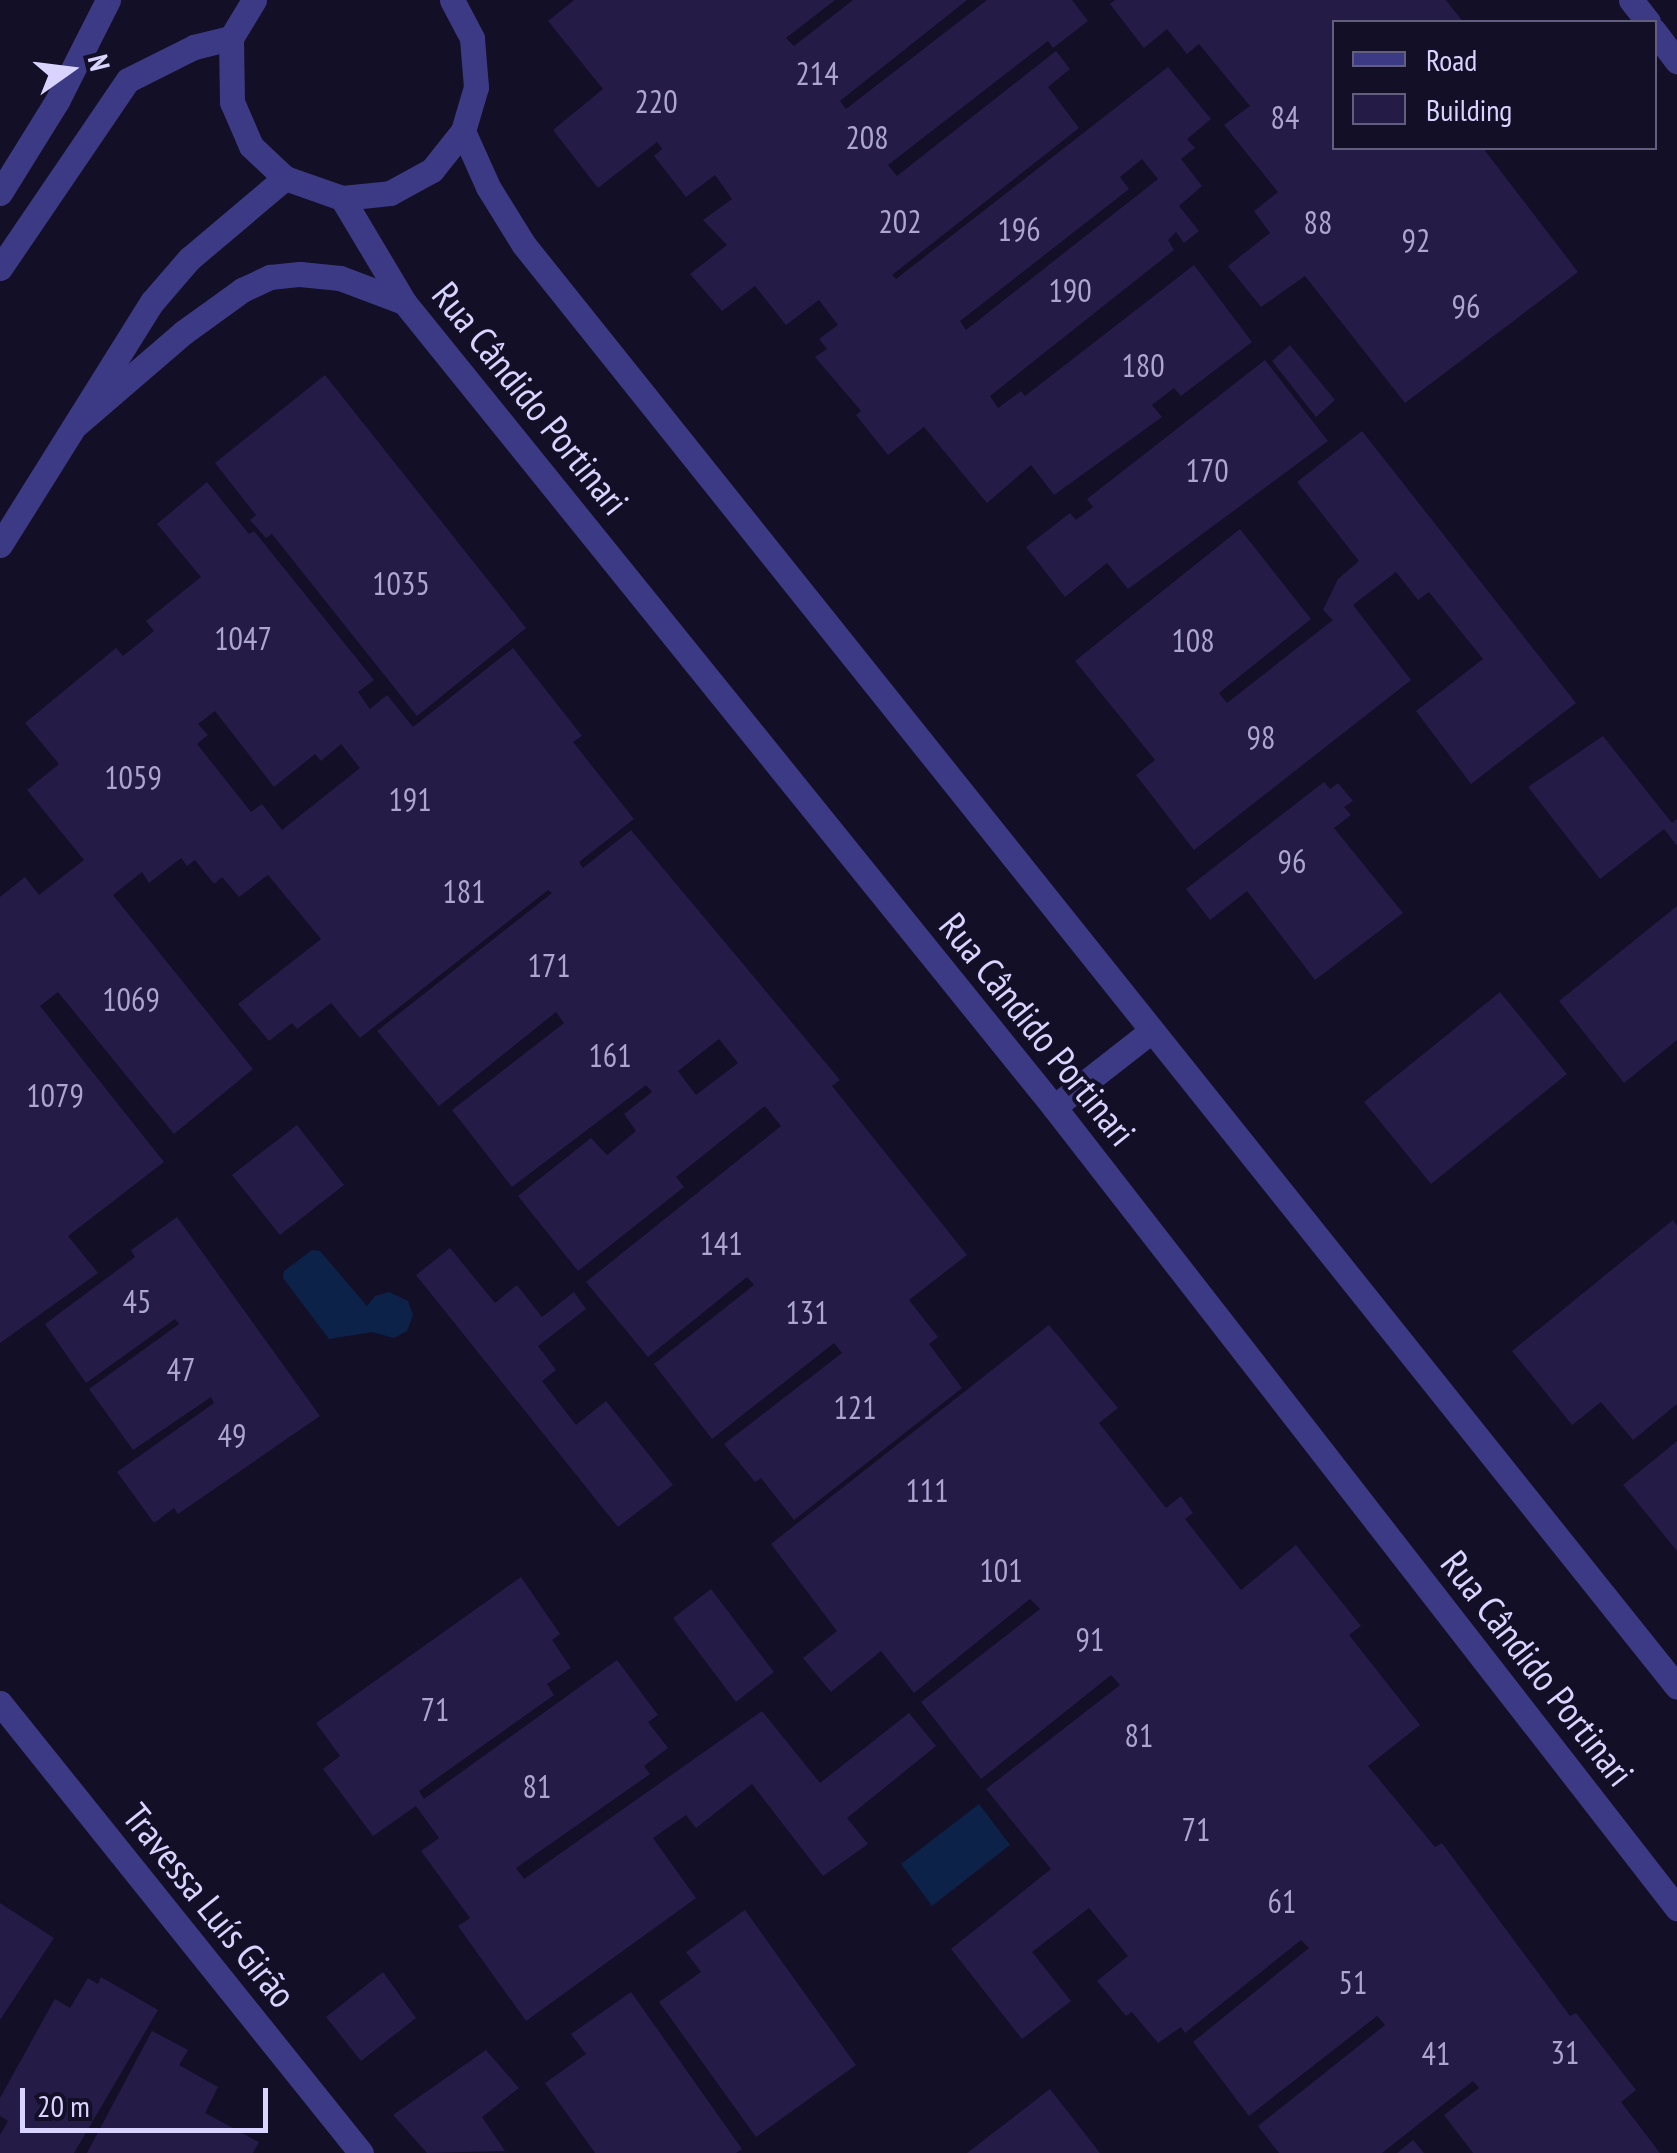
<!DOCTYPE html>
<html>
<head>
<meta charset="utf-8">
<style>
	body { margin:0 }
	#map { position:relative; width:1677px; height:2153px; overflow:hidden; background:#130f26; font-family:"PT Sans Narrow",sans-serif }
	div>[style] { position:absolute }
	.water>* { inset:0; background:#0c2248 }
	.building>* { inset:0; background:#241b47 }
	.minor>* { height:25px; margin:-12.5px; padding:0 12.5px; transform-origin:12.5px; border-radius:12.5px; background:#3d3a85 }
	.tertiary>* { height:25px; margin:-12.5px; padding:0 12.5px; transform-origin:12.5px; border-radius:12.5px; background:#3d3a85 }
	span { translate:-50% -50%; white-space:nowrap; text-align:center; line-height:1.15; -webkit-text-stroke:8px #130f26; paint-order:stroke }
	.number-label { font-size:32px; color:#aca6d1 }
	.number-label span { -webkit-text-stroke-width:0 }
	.street-label { font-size:38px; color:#d9d4ff }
	.legend { position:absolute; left:1332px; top:20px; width:325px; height:130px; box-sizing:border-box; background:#130f26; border:2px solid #625e7d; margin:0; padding:12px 18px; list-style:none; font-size:30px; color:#d9d4ff }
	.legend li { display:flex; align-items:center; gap:20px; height:50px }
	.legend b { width:50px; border:2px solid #625e7d }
	.north { position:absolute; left:20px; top:20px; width:100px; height:100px; -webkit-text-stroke:8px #130f26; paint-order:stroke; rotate:76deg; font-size:28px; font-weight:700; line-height:40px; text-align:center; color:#d9d4ff }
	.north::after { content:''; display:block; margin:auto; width:35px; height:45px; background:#d9d4ff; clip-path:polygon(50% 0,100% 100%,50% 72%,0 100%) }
	.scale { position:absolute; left:20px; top:2088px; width:248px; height:45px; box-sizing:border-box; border:5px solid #d9d4ff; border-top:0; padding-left:12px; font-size:30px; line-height:35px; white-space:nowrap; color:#d9d4ff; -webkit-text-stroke:8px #130f26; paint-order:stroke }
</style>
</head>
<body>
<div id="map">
	<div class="water">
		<div style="clip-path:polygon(312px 1250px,320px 1251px,367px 1306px,375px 1296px,389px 1292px,408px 1301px,413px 1315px,407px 1331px,394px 1338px,372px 1332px,329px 1339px,283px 1278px,284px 1271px)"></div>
		<div style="clip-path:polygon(979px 1804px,1010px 1845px,932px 1906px,901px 1864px)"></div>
	</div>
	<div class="building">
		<div style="clip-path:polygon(evenodd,574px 0,835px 0,786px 38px,794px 46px,853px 0,967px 0,840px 101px,846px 109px,987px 0,1072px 0,1088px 21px,1053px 48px,1048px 41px,888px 165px,897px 176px,1056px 51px,1070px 69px,1048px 87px,1079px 128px,892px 275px,896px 279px,1168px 67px,1211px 119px,1187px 139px,1195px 148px,1181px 159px,1202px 186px,1179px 206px,1199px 231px,1184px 243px,1176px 232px,1168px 240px,1174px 250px,990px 396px,998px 408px,1021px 391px,1025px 396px,1194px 265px,1252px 342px,1181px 396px,1174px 388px,1152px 405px,1162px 417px,1054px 495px,1031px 465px,987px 503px,924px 427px,888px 455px,856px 415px,861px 411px,815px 357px,827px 349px,819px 339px,838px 325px,819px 300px,786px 325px,755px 286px,722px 311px,690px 274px,727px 245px,703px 220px,732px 199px,715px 175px,686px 197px,654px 156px,662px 149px,657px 142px,598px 188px,553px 130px,603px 89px,548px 21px,574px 0,1142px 159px,1158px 179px,966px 330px,960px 321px,1129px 189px,1120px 177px,1142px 159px)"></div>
		<div style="clip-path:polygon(1115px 0,1446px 0,1463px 22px,1334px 22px,1334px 148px,1483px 148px,1578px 272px,1405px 403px,1305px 276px,1261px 307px,1228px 266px,1270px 233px,1254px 211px,1278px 192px,1224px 125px,1250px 106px,1199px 44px,1187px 54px,1167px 29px,1144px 48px,1110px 4px)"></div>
		<div style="clip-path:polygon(1290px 345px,1335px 400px,1316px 417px,1272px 361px)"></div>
		<div style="clip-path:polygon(1265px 360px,1328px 441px,1128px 589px,1107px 563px,1065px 597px,1026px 547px,1070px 513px,1076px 520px,1093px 507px,1087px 499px)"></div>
		<div style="clip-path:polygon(325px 375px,526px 628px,417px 716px,272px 534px,266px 538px,250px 520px,256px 515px,215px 463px)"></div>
		<div style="clip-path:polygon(1362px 431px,1576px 703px,1471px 784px,1416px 711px,1483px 659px,1429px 592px,1418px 600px,1396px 572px,1353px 605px,1411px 680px,1194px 850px,1136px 775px,1155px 760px,1075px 661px,1240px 529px,1311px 619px,1219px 693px,1227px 703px,1333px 620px,1323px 610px,1338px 579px,1359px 561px,1297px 482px)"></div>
		<div style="clip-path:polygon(evenodd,207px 482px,249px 534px,254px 531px,374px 680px,358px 692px,370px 709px,387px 695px,413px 727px,513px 648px,582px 736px,573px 742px,634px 819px,579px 862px,583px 868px,631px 830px,840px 1080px,832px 1086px,967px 1255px,909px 1300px,938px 1337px,929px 1344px,962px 1388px,794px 1520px,761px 1478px,755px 1482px,724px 1444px,842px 1353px,834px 1343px,712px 1439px,654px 1364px,754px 1285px,747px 1277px,648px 1357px,586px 1282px,781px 1126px,765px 1106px,676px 1177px,684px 1187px,578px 1271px,518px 1196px,591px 1138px,607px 1155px,636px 1131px,624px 1114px,652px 1092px,646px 1085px,512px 1187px,452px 1110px,564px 1023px,556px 1012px,439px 1106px,377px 1031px,552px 893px,548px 890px,360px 1038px,331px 1003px,297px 1029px,292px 1023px,269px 1041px,238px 1004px,321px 939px,268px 875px,239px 897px,222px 877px,214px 884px,195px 860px,187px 866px,181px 858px,149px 883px,142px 872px,113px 895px,253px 1069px,174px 1134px,58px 992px,40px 1006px,164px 1162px,68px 1236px,98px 1273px,0 1343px,0 897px,25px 877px,39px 895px,84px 860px,27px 790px,59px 764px,25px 723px,116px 648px,123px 656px,154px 631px,146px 621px,201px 577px,157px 524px,207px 482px,215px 711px,274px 787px,315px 754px,321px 761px,341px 744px,360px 768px,282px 830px,262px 804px,251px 812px,197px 744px,208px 735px,198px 724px,215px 711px,207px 482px,719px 1039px,738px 1063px,696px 1095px,678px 1071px,719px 1039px)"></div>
		<div style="clip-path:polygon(1603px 736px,1672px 823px,1677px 819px,1677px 846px,1664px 829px,1600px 879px,1528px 787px)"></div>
		<div style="clip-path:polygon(1324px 782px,1330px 789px,1338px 783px,1353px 801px,1344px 807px,1351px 815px,1334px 828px,1403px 913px,1315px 980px,1247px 891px,1210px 920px,1186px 889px)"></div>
		<div style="clip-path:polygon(1677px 906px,1677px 1040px,1624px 1083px,1559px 1001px)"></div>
		<div style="clip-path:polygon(1500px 992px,1567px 1074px,1431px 1184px,1364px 1102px)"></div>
		<div style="clip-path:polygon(297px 1125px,344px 1185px,280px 1235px,232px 1175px)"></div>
		<div style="clip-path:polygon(177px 1217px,320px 1416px,178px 1514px,174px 1508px,154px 1523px,117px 1472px,214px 1403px,211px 1397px,133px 1450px,89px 1389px,179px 1324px,175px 1319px,86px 1383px,45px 1324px,135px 1257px,131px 1250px)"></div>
		<div style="clip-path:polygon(1673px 1220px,1677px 1226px,1677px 1404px,1633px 1440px,1601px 1402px,1572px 1425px,1512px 1351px)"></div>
		<div style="clip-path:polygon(450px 1248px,495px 1303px,517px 1285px,542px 1317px,574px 1292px,586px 1309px,538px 1346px,556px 1370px,542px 1381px,576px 1425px,606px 1401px,673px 1485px,618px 1527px,416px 1275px)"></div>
		<div style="clip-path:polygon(1049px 1325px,1118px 1408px,1099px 1423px,1166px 1508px,1181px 1496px,1193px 1513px,1185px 1519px,1241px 1590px,1296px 1545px,1361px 1626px,1349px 1635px,1420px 1725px,1368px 1766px,1435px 1847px,1442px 1843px,1570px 2016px,1576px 2013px,1636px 2090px,1621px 2102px,1660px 2153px,1473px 2153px,1444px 2115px,1479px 2088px,1473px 2081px,1382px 2153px,1279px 2153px,1258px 2126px,1385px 2025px,1377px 2016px,1249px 2116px,1193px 2042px,1309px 1948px,1301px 1940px,1185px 2033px,1181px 2027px,1158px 2043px,1132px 2012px,1126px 2016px,1097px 1981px,1128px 1956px,1089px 1908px,1032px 1952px,1071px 2001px,1022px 2039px,951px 1949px,1051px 1869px,986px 1789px,1120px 1685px,1111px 1675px,981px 1779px,921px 1702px,1040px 1609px,1030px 1599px,914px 1693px,881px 1651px,831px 1692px,803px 1658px,837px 1631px,771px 1544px)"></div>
		<div style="clip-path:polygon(1677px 1441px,1677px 1551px,1623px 1485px)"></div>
		<div style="clip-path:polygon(521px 1577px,560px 1634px,552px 1640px,571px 1668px,547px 1684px,554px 1695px,419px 1791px,424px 1799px,617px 1660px,658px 1715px,648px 1722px,668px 1748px,644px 1766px,650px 1774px,516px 1868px,524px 1879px,762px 1711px,820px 1783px,909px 1713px,936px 1746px,847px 1818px,868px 1844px,823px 1876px,752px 1784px,696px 1828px,686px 1815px,653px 1838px,696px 1898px,526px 2021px,458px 1926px,470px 1918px,421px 1851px,439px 1838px,416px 1806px,373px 1836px,323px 1769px,340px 1756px,316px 1723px)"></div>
		<div style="clip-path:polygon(711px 1589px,774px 1672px,736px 1702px,673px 1618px)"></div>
		<div style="clip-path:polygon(0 1903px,54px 1938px,0 2020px)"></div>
		<div style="clip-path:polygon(745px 1910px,856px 2065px,756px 2137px,659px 2002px,701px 1972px,686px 1952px)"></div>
		<div style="clip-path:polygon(383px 1972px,416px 2018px,361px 2061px,326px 2017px)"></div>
		<div style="clip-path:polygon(101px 1977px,158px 2010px,74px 2153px,0 2153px,0 2135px,8px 2121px,0 2116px,0 2098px,52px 2004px,55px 1999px,70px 2008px,88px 1978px,98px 1984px)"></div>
		<div style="clip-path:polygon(631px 1992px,742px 2149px,736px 2153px,595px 2153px,545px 2083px,586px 2054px,571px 2034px)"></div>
		<div style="clip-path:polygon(152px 2031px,188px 2050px,179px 2065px,218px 2087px,205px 2113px,259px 2142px,253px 2153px,87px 2153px)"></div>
		<div style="clip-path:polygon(486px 2050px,519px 2088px,482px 2117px,505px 2151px,427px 2153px,393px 2115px)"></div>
		<div style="clip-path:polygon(1050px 2089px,1100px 2153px,967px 2153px)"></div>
		<div style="clip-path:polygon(1413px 2140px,1424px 2153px,1397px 2153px)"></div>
	</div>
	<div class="minor">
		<div style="left:1631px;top:0;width:28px;rotate:52deg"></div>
		<div style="left:1654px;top:31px;width:38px;rotate:53deg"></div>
		<div style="left:0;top:268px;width:227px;rotate:-55.8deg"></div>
		<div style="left:128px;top:80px;width:74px;rotate:-26.6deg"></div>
		<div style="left:194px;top:47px;width:38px;rotate:-14deg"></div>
		<div style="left:0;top:545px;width:287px;rotate:-58deg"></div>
		<div style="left:152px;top:302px;width:57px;rotate:-49.3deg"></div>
		<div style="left:189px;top:259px;width:126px;rotate:-40.2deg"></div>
		<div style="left:0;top:1703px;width:577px;rotate:51.26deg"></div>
	</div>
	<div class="tertiary">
		<div style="left:254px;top:0;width:44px;rotate:121.2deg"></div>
		<div style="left:231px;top:38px;width:64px;rotate:89.1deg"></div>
		<div style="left:232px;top:102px;width:48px;rotate:66.6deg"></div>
		<div style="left:251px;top:146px;width:47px;rotate:43.3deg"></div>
		<div style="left:285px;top:178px;width:60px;rotate:19.3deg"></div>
		<div style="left:342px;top:198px;width:48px;rotate:-5.9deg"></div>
		<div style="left:390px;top:193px;width:48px;rotate:-28.7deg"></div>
		<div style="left:432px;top:170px;width:50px;rotate:-51.5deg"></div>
		<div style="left:463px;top:131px;width:46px;rotate:-73.5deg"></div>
		<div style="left:476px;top:87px;width:49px;rotate:-94.7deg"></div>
		<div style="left:472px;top:38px;width:43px;rotate:-117.8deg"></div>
		<div style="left:463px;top:131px;width:61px;rotate:65.9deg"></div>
		<div style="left:488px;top:187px;width:68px;rotate:58.2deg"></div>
		<div style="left:524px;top:245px;width:1846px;rotate:51.35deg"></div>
		<div style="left:0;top:193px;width:108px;rotate:-58.2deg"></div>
		<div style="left:57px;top:101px;width:113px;rotate:-63.2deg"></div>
		<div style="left:342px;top:198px;width:121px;rotate:59.2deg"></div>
		<div style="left:404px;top:302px;width:1035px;rotate:51.08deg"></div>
		<div style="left:1054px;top:1107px;width:1015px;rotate:52.13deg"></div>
		<div style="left:77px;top:424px;width:141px;rotate:-40.7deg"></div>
		<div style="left:184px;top:332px;width:72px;rotate:-35.9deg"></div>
		<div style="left:242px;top:290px;width:31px;rotate:-25deg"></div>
		<div style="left:270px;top:277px;width:30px;rotate:-6deg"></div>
		<div style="left:300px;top:274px;width:40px;rotate:5.7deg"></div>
		<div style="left:340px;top:278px;width:68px;rotate:20.6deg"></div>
		<div style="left:1054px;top:1107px;width:122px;rotate:-38deg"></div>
	</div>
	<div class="number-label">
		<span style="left:817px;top:73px">214</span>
		<span style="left:656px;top:101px">220</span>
		<span style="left:1285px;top:117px">84</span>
		<span style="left:867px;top:137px">208</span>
		<span style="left:900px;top:221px">202</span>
		<span style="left:1318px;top:222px">88</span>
		<span style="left:1019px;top:229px">196</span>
		<span style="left:1416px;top:240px">92</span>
		<span style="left:1070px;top:290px">190</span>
		<span style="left:1466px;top:306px">96</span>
		<span style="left:1143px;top:365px">180</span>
		<span style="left:1207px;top:470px">170</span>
		<span style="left:401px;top:583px">1035</span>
		<span style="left:243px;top:638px">1047</span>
		<span style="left:1193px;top:640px">108</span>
		<span style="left:1261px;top:737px">98</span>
		<span style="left:133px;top:777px">1059</span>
		<span style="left:410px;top:799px">191</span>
		<span style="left:1292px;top:861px">96</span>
		<span style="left:464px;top:891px">181</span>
		<span style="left:549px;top:965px">171</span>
		<span style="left:131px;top:999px">1069</span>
		<span style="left:610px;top:1055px">161</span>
		<span style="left:55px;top:1095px">1079</span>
		<span style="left:721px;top:1243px">141</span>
		<span style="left:137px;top:1301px">45</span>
		<span style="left:807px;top:1312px">131</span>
		<span style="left:181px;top:1369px">47</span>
		<span style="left:855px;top:1407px">121</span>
		<span style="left:232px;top:1435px">49</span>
		<span style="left:927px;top:1490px">111</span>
		<span style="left:1001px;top:1570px">101</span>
		<span style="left:1090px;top:1639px">91</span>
		<span style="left:435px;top:1709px">71</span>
		<span style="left:1139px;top:1735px">81</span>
		<span style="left:537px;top:1786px">81</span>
		<span style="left:1196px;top:1829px">71</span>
		<span style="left:1282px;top:1901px">61</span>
		<span style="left:1353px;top:1982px">51</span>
		<span style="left:1565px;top:2052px">31</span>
		<span style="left:1436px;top:2053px">41</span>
	</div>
	<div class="street-label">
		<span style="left:531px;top:398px;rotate:51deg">Rua Cândido Portinari</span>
		<span style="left:1038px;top:1029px;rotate:51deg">Rua Cândido Portinari</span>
		<span style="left:1538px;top:1668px;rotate:52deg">Rua Cândido Portinari</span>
		<span style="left:210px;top:1905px;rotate:51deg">Travessa Luís Girão</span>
	</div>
	<ul class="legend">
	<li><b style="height:12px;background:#3d3a85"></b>Road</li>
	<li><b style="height:28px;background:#241b47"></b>Building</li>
	</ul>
	<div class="north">N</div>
	<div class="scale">20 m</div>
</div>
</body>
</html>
